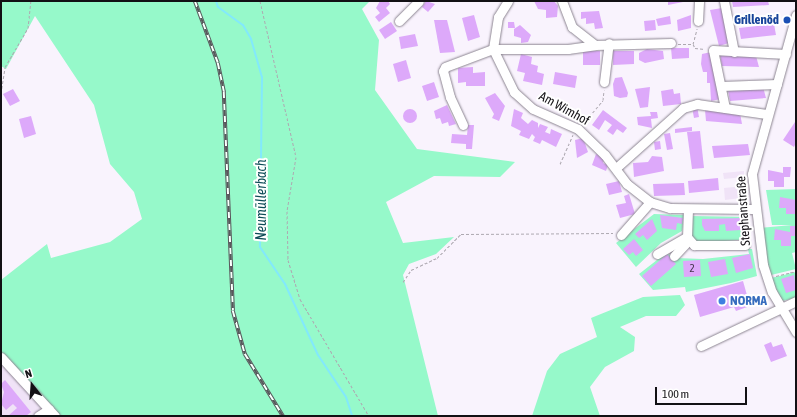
<!DOCTYPE html>
<html>
<head>
<meta charset="utf-8">
<style>
	body { margin:0 }
	#map { position:relative; width:797px; height:417px; overflow:hidden; background:#f9f3fd; font-family:"Asap Condensed",sans-serif }
	div>[style] { position:absolute }
	.built>* { inset:0; background:#f0e3f7 }
	.green>* { inset:0; background:#96f9ca }
	.stream>* { height:2px; margin:-1px; padding:0 1px; transform-origin:1px; border-radius:1px; background:#82e9fc }
	.building>* { inset:0; background:#dda9fa }
	.round { border-radius:50% }
	.path>* { height:1px; margin-top:-0.5px; transform-origin:0; background:repeating-linear-gradient(90deg,#ada8b0 0 3px,transparent 0 5px) }
	.roads { filter:drop-shadow(0 0 1px #8c8591) drop-shadow(0 0 1px #8c8591) }
	.minor>* { height:9px; margin:-4.5px; padding:0 4.5px; transform-origin:4.5px; border-radius:4.5px; background:#fff }
	.rail>* { height:3.5px; margin-top:-1.75px; transform-origin:0; background:repeating-linear-gradient(90deg,#fff 0 6px,#5a565c 0 12px); box-sizing:border-box; border-block:1px solid #5a565c }
	.dots>* { width:11px; height:11px; translate:-50% -50%; box-sizing:border-box; border:2px solid #fff; border-radius:50% }
	span { translate:-50% -50%; white-space:nowrap; text-align:center; line-height:1.15; -webkit-text-stroke:4px #fff; paint-order:stroke }
	.number-label { font-size:11px; color:#45364e }
	.number-label span { -webkit-text-stroke-width:0 }
	.transit-label { font-size:13px; color:#164399; font-weight:700 }
	.right { translate:-100% -50%; text-align:right }
	.street-label { font-size:13px; color:#121014 }
	.shop-label { font-size:13px; color:#366cbe; font-weight:700 }
	.left { translate:0 -50%; text-align:left }
	.water-label { font-size:14px; color:#0c4b56; font-style:italic }
	.frame { position:absolute; inset:0; border:2px solid #121014; pointer-events:none }
	.north { position:absolute; left:12px; top:365px; width:40px; height:40px; -webkit-text-stroke:3px #fff; paint-order:stroke; rotate:343deg; font-size:11px; font-weight:700; line-height:16px; text-align:center; color:#121014 }
	.north::after { content:''; display:block; margin:auto; width:14px; height:18px; background:#121014; clip-path:polygon(50% 0,100% 100%,50% 72%,0 100%) }
	.scale { position:absolute; left:655px; top:387px; width:92px; height:18px; box-sizing:border-box; border:2px solid #121014; border-top:0; padding-left:5px; font-size:12px; line-height:14px; white-space:nowrap; color:#121014; -webkit-text-stroke:3px #fff; paint-order:stroke }
</style>
</head>
<body>
<div id="map">
	<div class="built">
		<div style="clip-path:polygon(744px 171px,744px 177px,724px 179px,723px 173px)"></div>
		<div style="clip-path:polygon(744px 186px,741px 198px,725px 200px,724px 188px)"></div>
		<div style="clip-path:polygon(1px 361px,55px 416px,1px 416px)"></div>
	</div>
	<div class="green">
		<div style="clip-path:polygon(1px 1px,370px 1px,362px 9px,379px 40px,375px 90px,417px 149px,515px 162px,500px 177px,434px 176px,386px 202px,403px 243px,454px 237px,436px 254px,409px 264px,403px 275px,438px 416px,55px 416px,1px 361px,1px 280px,47px 244px,51px 258px,110px 242px,142px 219px,134px 192px,110px 164px,94px 105px,35px 16px,6px 69px,1px 66px)"></div>
		<div style="clip-path:polygon(796px 189px,796px 252px,792px 253px,796px 269px,771px 275px,758px 228px,792px 225px,772px 225px,766px 190px)"></div>
		<div style="clip-path:polygon(654px 214px,684px 215px,682px 231px,661px 243px,636px 267px,616px 243px)"></div>
		<div style="clip-path:polygon(691px 216px,749px 217px,750px 239px,700px 243px,690px 241px)"></div>
		<div style="clip-path:polygon(748px 249px,752px 249px,757px 276px,731px 283px,686px 292px,685px 287px,653px 290px,639px 274px,666px 253px,676px 258px,703px 259px,749px 254px)"></div>
		<div style="clip-path:polygon(796px 272px,796px 298px,782px 301px,771px 278px)"></div>
		<div style="clip-path:polygon(680px 295px,685px 305px,676px 316px,646px 316px,620px 327px,635px 337px,634px 351px,605px 367px,590px 387px,600px 416px,532px 416px,547px 371px,560px 354px,597px 337px,591px 318px,643px 297px)"></div>
	</div>
	<div class="stream">
		<div style="left:216px;top:1px;width:6px;rotate:72deg"></div>
		<div style="left:218px;top:7px;width:31px;rotate:36deg"></div>
		<div style="left:243px;top:25px;width:16px;rotate:60deg"></div>
		<div style="left:251px;top:39px;width:40px;rotate:74deg"></div>
		<div style="left:262px;top:77px;width:170px;rotate:90.7deg"></div>
		<div style="left:260px;top:247px;width:45px;rotate:56deg"></div>
		<div style="left:285px;top:284px;width:78px;rotate:65.1deg"></div>
		<div style="left:318px;top:355px;width:50px;rotate:56.3deg"></div>
		<div style="left:346px;top:397px;width:20px;rotate:72deg"></div>
	</div>
	<div class="building">
		<div style="clip-path:polygon(380px 1px,388px 1px,390px 4px,386px 8px,390px 13px,379px 22px,375px 17px,380px 13px,376px 8px)"></div>
		<div style="clip-path:polygon(426px 1px,435px 4px,428px 12px,422px 7px)"></div>
		<div style="clip-path:polygon(534px 1px,554px 1px,558px 6px,557px 17px,546px 18px,546px 10px,538px 9px)"></div>
		<div style="clip-path:polygon(668px 1px,683px 1px,683px 2px,668px 5px)"></div>
		<div style="clip-path:polygon(732px 1px,768px 1px,769px 5px,733px 7px)"></div>
		<div style="clip-path:polygon(722px 8px,729px 43px,719px 46px,710px 10px)"></div>
		<div style="clip-path:polygon(599px 11px,603px 28px,595px 29px,594px 23px,586px 24px,586px 18px,581px 19px,581px 12px)"></div>
		<div style="clip-path:polygon(474px 15px,480px 37px,468px 41px,462px 18px)"></div>
		<div style="clip-path:polygon(691px 15px,691px 28px,678px 31px,677px 20px)"></div>
		<div style="clip-path:polygon(670px 16px,671px 24px,658px 26px,656px 19px)"></div>
		<div style="clip-path:polygon(434px 20px,447px 20px,455px 52px,440px 53px)"></div>
		<div style="clip-path:polygon(655px 20px,656px 30px,645px 31px,644px 21px)"></div>
		<div style="clip-path:polygon(391px 22px,397px 31px,385px 39px,379px 30px)"></div>
		<div style="clip-path:polygon(508px 22px,514px 22px,515px 28px,508px 28px)"></div>
		<div style="clip-path:polygon(774px 24px,776px 35px,741px 39px,739px 28px)"></div>
		<div style="clip-path:polygon(520px 25px,531px 35px,528px 42px,521px 43px,521px 38px,514px 36px,514px 29px)"></div>
		<div style="clip-path:polygon(415px 34px,418px 46px,401px 49px,399px 37px)"></div>
		<div style="clip-path:polygon(671px 48px,689px 48px,689px 58px,672px 59px)"></div>
		<div style="clip-path:polygon(647px 49px,663px 51px,664px 59px,645px 63px,639px 60px,639px 53px)"></div>
		<div style="clip-path:polygon(583px 51px,600px 51px,600px 65px,583px 65px)"></div>
		<div style="clip-path:polygon(613px 51px,634px 51px,634px 64px,613px 65px)"></div>
		<div style="clip-path:polygon(711px 52px,721px 99px,711px 101px,710px 83px,707px 83px,707px 72px,703px 72px,701px 64px,702px 54px)"></div>
		<div style="clip-path:polygon(521px 54px,532px 57px,531px 64px,538px 66px,537px 72px,544px 74px,542px 85px,523px 81px,525px 73px,517px 71px)"></div>
		<div style="clip-path:polygon(727px 54px,756px 56px,759px 67px,722px 66px,720px 55px)"></div>
		<div style="clip-path:polygon(406px 60px,411px 78px,398px 82px,393px 64px)"></div>
		<div style="clip-path:polygon(473px 67px,473px 73px,485px 72px,485px 86px,466px 86px,466px 82px,458px 83px,458px 68px)"></div>
		<div style="clip-path:polygon(555px 72px,577px 76px,575px 88px,553px 84px)"></div>
		<div style="clip-path:polygon(622px 77px,628px 93px,627px 97px,620px 98px,614px 96px,613px 84px,615px 78px)"></div>
		<div style="clip-path:polygon(434px 82px,439px 97px,427px 101px,422px 86px)"></div>
		<div style="clip-path:polygon(650px 87px,648px 107px,640px 108px,635px 89px)"></div>
		<div style="clip-path:polygon(763px 87px,766px 98px,730px 101px,728px 90px)"></div>
		<div style="clip-path:polygon(13px 89px,20px 101px,10px 106px,3px 94px)"></div>
		<div style="clip-path:polygon(673px 89px,674px 94px,680px 93px,681px 104px,663px 106px,661px 91px)"></div>
		<div style="clip-path:polygon(495px 93px,505px 106px,499px 121px,492px 118px,494px 114px,485px 98px)"></div>
		<div style="clip-path:polygon(447px 105px,456px 124px,449px 126px,448px 122px,442px 124px,440px 118px,436px 119px,434px 111px)"></div>
		<div style="clip-path:polygon(697px 106px,699px 117px,694px 118px,692px 107px)"></div>
		<div style="clip-path:polygon(514px 109px,523px 113px,521px 118px,528px 124px,532px 120px,538px 123px,538px 128px,540px 124px,548px 127px,545px 132px,550px 134px,551px 129px,562px 134px,556px 147px,542px 140px,540px 144px,533px 141px,535px 137px,532px 134px,529px 139px,519px 135px,521px 131px,511px 126px)"></div>
		<div style="clip-path:polygon(711px 109px,740px 113px,742px 124px,706px 121px,705px 110px)"></div>
		<div class="round" style="left:403px;top:109px;width:14px;height:14px"></div>
		<div style="clip-path:polygon(603px 110px,627px 128px,623px 133px,617px 129px,613px 135px,607px 131px,612px 125px,605px 120px,599px 130px,592px 125px)"></div>
		<div style="clip-path:polygon(650px 112px,657px 112px,658px 118px,651px 119px,652px 128px,638px 125px,637px 117px,651px 116px)"></div>
		<div style="clip-path:polygon(31px 116px,36px 134px,24px 138px,19px 119px)"></div>
		<div style="clip-path:polygon(795px 122px,796px 143px,794px 147px,783px 140px)"></div>
		<div style="clip-path:polygon(468px 125px,474px 125px,472px 149px,466px 149px,466px 144px,451px 143px,452px 134px,467px 135px)"></div>
		<div style="clip-path:polygon(692px 127px,692px 131px,675px 133px,675px 129px)"></div>
		<div style="clip-path:polygon(700px 131px,704px 168px,692px 169px,687px 132px)"></div>
		<div style="clip-path:polygon(670px 133px,673px 149px,667px 150px,664px 134px)"></div>
		<div style="clip-path:polygon(583px 138px,588px 152px,577px 158px,575px 140px)"></div>
		<div style="clip-path:polygon(660px 141px,661px 149px,655px 150px,654px 142px)"></div>
		<div style="clip-path:polygon(748px 144px,750px 155px,714px 158px,712px 146px)"></div>
		<div style="clip-path:polygon(596px 154px,605px 158px,603px 163px,608px 165px,606px 171px,592px 165px)"></div>
		<div style="clip-path:polygon(652px 156px,662px 157px,664px 171px,634px 177px,633px 163px,648px 162px)"></div>
		<div style="clip-path:polygon(783px 167px,791px 167px,790px 177px,784px 177px,784px 187px,774px 187px,774px 181px,768px 181px,768px 170px,783px 173px)"></div>
		<div style="clip-path:polygon(718px 178px,719px 190px,689px 193px,688px 181px)"></div>
		<div style="clip-path:polygon(619px 181px,622px 192px,609px 195px,606px 184px)"></div>
		<div style="clip-path:polygon(684px 183px,685px 195px,654px 196px,653px 184px)"></div>
		<div style="clip-path:polygon(629px 194px,635px 214px,620px 218px,616px 205px,626px 203px,624px 196px)"></div>
		<div style="clip-path:polygon(780px 197px,796px 200px,796px 214px,786px 214px,786px 208px,779px 208px)"></div>
		<div style="clip-path:polygon(660px 215px,683px 218px,682px 224px,677px 223px,676px 230px,662px 228px)"></div>
		<div style="clip-path:polygon(743px 218px,741px 230px,726px 231px,725px 224px,719px 225px,719px 231px,705px 231px,702px 225px,702px 219px)"></div>
		<div style="clip-path:polygon(652px 219px,657px 231px,647px 240px,643px 235px,639px 238px,635px 234px)"></div>
		<div style="clip-path:polygon(790px 226px,796px 226px,796px 236px,791px 236px,791px 246px,781px 246px,781px 240px,774px 240px,775px 229px,790px 232px)"></div>
		<div style="clip-path:polygon(634px 239px,643px 250px,636px 256px,633px 252px,629px 255px,623px 249px)"></div>
		<div style="clip-path:polygon(667px 254px,676px 264px,651px 286px,642px 276px)"></div>
		<div style="clip-path:polygon(750px 254px,753px 268px,736px 273px,732px 258px)"></div>
		<div style="clip-path:polygon(725px 259px,728px 274px,711px 277px,708px 262px)"></div>
		<div style="clip-path:polygon(700px 260px,701px 276px,684px 277px,683px 261px)"></div>
		<div style="clip-path:polygon(794px 275px,796px 290px,786px 293px,781px 279px)"></div>
		<div style="clip-path:polygon(743px 281px,750px 306px,736px 311px,734px 307px,700px 317px,694px 295px)"></div>
		<div style="clip-path:polygon(771px 342px,773px 347px,782px 344px,787px 356px,771px 362px,764px 345px)"></div>
		<div style="clip-path:polygon(5px 380px,31px 412px,26px 416px,8px 416px,17px 408px,13px 404px,6px 410px,1px 404px,4px 392px,1px 384px)"></div>
	</div>
	<div class="path">
		<div style="left:260px;top:1px;width:160px;rotate:77deg"></div>
		<div style="left:296px;top:157px;width:55px;rotate:99.5deg"></div>
		<div style="left:287px;top:211px;width:49px;rotate:88.8deg"></div>
		<div style="left:288px;top:260px;width:41px;rotate:72.9deg"></div>
		<div style="left:300px;top:299px;width:136px;rotate:59.5deg"></div>
		<div style="left:678px;top:44px;width:15px"></div>
		<div style="left:693px;top:44px;width:16px;rotate:-75deg"></div>
		<div style="left:693px;top:44px;width:4px;rotate:63deg"></div>
		<div style="left:695px;top:48px;width:10px;rotate:6deg"></div>
		<div style="left:1px;top:93px;width:26px;rotate:-81deg"></div>
		<div style="left:5px;top:67px;width:45px;rotate:-59.5deg"></div>
		<div style="left:28px;top:28px;width:27px;rotate:-84deg"></div>
		<div style="left:583px;top:124px;width:31px;rotate:-50deg"></div>
		<div style="left:603px;top:100px;width:10px;rotate:-84deg"></div>
		<div style="left:560px;top:164px;width:32px;rotate:-66deg"></div>
		<div style="left:776px;top:276px;width:21px;rotate:-14deg"></div>
		<div style="left:403px;top:282px;width:14px;rotate:-56deg"></div>
		<div style="left:411px;top:270px;width:29px;rotate:-25deg"></div>
		<div style="left:437px;top:258px;width:34px;rotate:-45deg"></div>
		<div style="left:461px;top:234px;width:152px;rotate:-0.4deg"></div>
	</div>
	<div class="roads">
		<div class="minor">
			<div style="left:508px;top:1px;width:19px;rotate:122deg"></div>
			<div style="left:498px;top:17px;width:32px;rotate:99deg"></div>
			<div style="left:493px;top:49px;width:48px;rotate:64deg"></div>
			<div style="left:514px;top:92px;width:25px;rotate:42deg"></div>
			<div style="left:533px;top:109px;width:49px;rotate:24deg"></div>
			<div style="left:578px;top:129px;width:37px;rotate:44deg"></div>
			<div style="left:605px;top:155px;width:36px;rotate:53deg"></div>
			<div style="left:627px;top:184px;width:29px;rotate:38deg"></div>
			<div style="left:650px;top:202px;width:21px;rotate:17deg"></div>
			<div style="left:670px;top:208px;width:84px;rotate:0.7deg"></div>
			<div style="left:562px;top:1px;width:28px;rotate:69deg"></div>
			<div style="left:572px;top:27px;width:29px;rotate:38deg"></div>
			<div style="left:595px;top:45px;width:76px;rotate:-1.5deg"></div>
			<div style="left:724px;top:1px;width:52px;rotate:78.9deg"></div>
			<div style="left:796px;top:15px;width:165px;rotate:105.5deg"></div>
			<div style="left:752px;top:174px;width:92px;rotate:83.1deg"></div>
			<div style="left:763px;top:265px;width:28px;rotate:72deg"></div>
			<div style="left:772px;top:292px;width:47px;rotate:59deg"></div>
			<div style="left:399px;top:21px;width:28px;rotate:-45deg"></div>
			<div style="left:698px;top:21px;width:20px;rotate:-87deg"></div>
			<div style="left:604px;top:82px;width:39px;rotate:-83deg"></div>
			<div style="left:721px;top:86px;width:56px;rotate:-2deg"></div>
			<div style="left:725px;top:108px;width:59px;rotate:-101.7deg"></div>
			<div style="left:713px;top:50px;width:73px;rotate:3.1deg"></div>
			<div style="left:463px;top:125px;width:31px;rotate:-115deg"></div>
			<div style="left:450px;top:97px;width:27px;rotate:-105deg"></div>
			<div style="left:443px;top:71px;width:4px;rotate:-63deg"></div>
			<div style="left:445px;top:67px;width:51px;rotate:-20.6deg"></div>
			<div style="left:493px;top:49px;width:75px"></div>
			<div style="left:568px;top:49px;width:27px;rotate:-8deg"></div>
			<div style="left:616px;top:168px;width:90px;rotate:-41.8deg"></div>
			<div style="left:683px;top:108px;width:15px;rotate:-16deg"></div>
			<div style="left:697px;top:104px;width:70px;rotate:8.2deg"></div>
			<div style="left:688px;top:209px;width:28px;rotate:92deg"></div>
			<div style="left:687px;top:237px;width:11px;rotate:49deg"></div>
			<div style="left:694px;top:245px;width:51px"></div>
			<div style="left:621px;top:235px;width:44px;rotate:-48.7deg"></div>
			<div style="left:657px;top:254px;width:34px;rotate:-30deg"></div>
			<div style="left:674px;top:256px;width:21px;rotate:-47deg"></div>
			<div style="left:701px;top:346px;width:105px;rotate:-25.3deg"></div>
			<div style="left:1px;top:357px;width:80px;rotate:47.5deg"></div>
			<div style="left:38px;top:416px;width:13px;rotate:-32deg"></div>
		</div>
	</div>
	<div class="rail">
		<div style="left:195px;top:1px;width:66px;rotate:69.6deg"></div>
		<div style="left:218px;top:63px;width:30px;rotate:78deg"></div>
		<div style="left:224px;top:92px;width:219px;rotate:87.6deg"></div>
		<div style="left:233px;top:311px;width:45px;rotate:74.4deg"></div>
		<div style="left:245px;top:354px;width:73px;rotate:58.5deg"></div>
	</div>
	<div class="dots">
		<div style="left:787px;top:20px;background:#1a4fb4"></div>
		<div style="left:722px;top:301px;background:#3f7fe0"></div>
	</div>
	<div class="number-label">
		<span style="left:692px;top:268px">2</span>
	</div>
	<div class="transit-label">
		<span class="right" style="left:779px;top:20px">Grillenöd</span>
	</div>
	<div class="street-label">
		<span style="left:564px;top:109px;rotate:29deg">Am Wimhof</span>
		<span style="left:744px;top:211px;rotate:-94deg">Stephanstraße</span>
	</div>
	<div class="shop-label">
		<span class="left" style="left:730px;top:301px">NORMA</span>
	</div>
	<div class="water-label">
		<span style="left:261px;top:200px;rotate:-90deg">Neumüllerbach</span>
	</div>
	<div class="frame"></div>
	<div class="north">N</div>
	<div class="scale">100 m</div>
</div>
</body>
</html>
